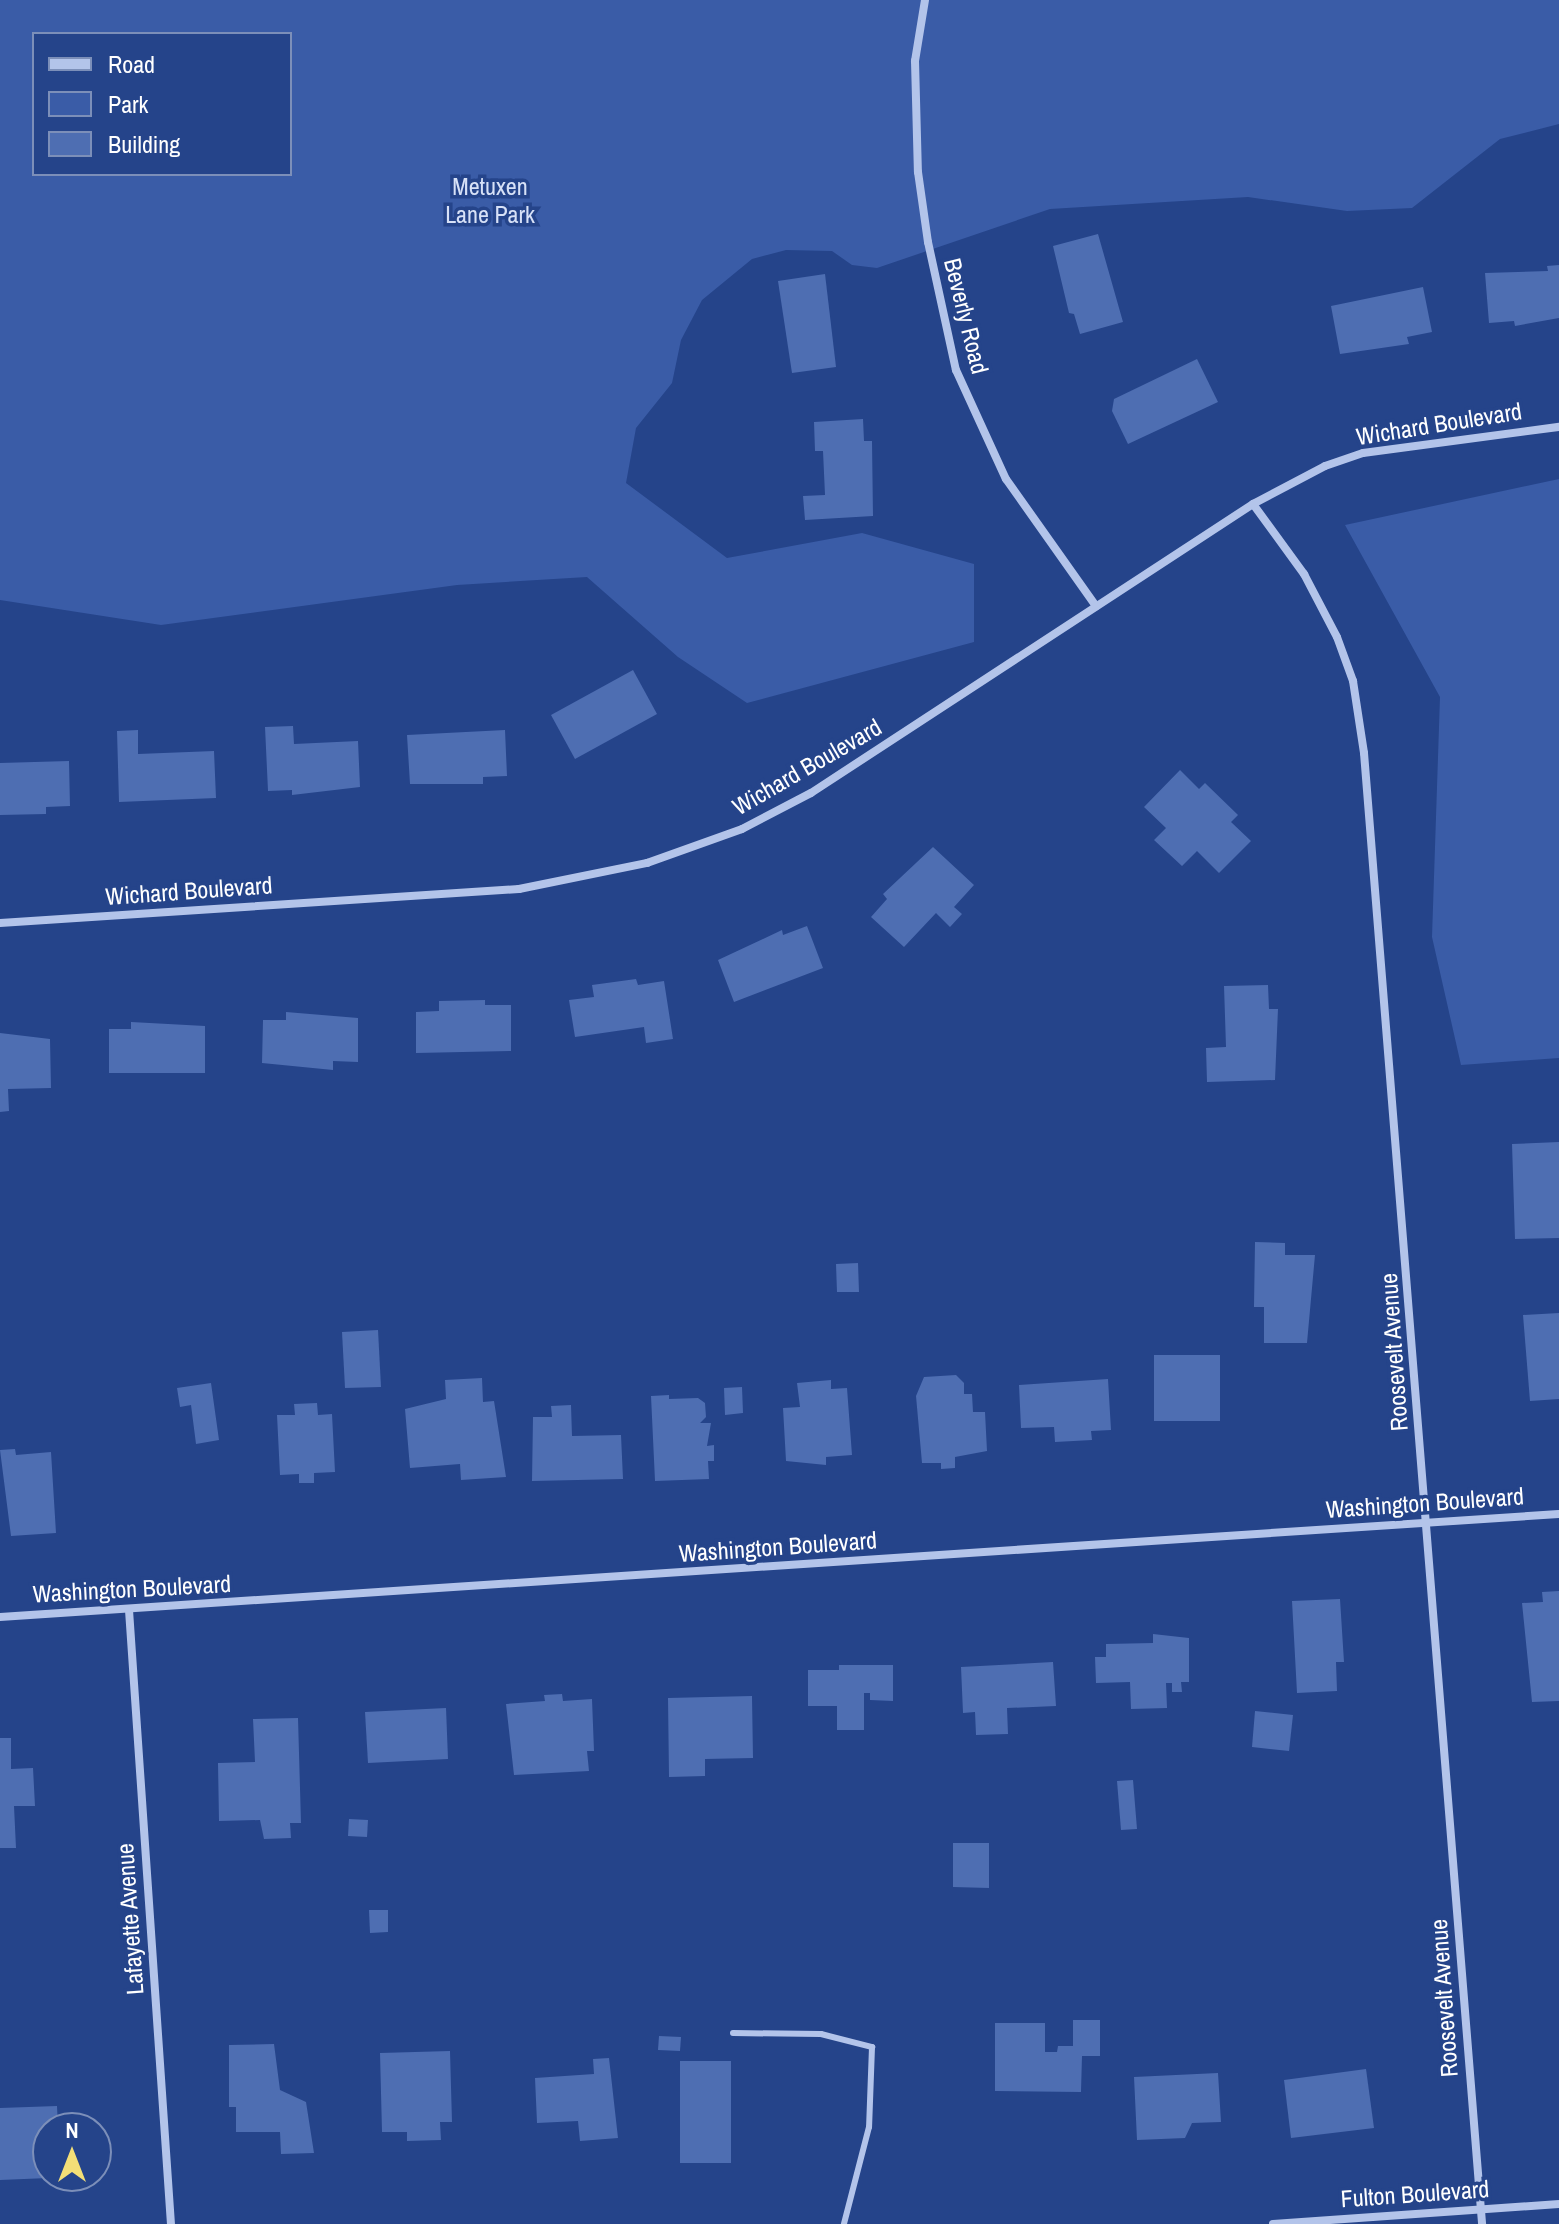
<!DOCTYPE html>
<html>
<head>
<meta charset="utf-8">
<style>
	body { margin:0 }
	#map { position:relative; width:1559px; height:2224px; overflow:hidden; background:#25448a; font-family:"Archivo Narrow",sans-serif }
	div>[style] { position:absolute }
	.green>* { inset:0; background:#3a5ca7 }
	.building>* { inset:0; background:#4e6eb2 }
	.lane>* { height:6px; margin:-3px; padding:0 3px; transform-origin:3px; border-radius:3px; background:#b3c4ea }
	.street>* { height:8px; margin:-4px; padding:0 4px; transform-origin:4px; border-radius:4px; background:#b3c4ea }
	span { translate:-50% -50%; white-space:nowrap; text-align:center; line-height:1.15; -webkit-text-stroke:7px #25448a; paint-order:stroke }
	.park-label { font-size:24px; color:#d7e1f7 }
	.street-label { font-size:24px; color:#fff }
	.legend { position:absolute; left:32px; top:32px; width:260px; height:144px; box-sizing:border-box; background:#25448a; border:2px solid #7c8fb9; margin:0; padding:10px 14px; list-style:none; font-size:24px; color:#fff }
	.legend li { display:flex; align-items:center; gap:16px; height:40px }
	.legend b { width:40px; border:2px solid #7c8fb9 }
	.north { position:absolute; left:32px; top:2112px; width:80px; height:80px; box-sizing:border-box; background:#25448a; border:2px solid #7c8fb9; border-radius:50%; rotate:0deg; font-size:22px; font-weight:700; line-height:32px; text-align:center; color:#fff }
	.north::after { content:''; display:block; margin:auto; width:28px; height:36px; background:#f3df77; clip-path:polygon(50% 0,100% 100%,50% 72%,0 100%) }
</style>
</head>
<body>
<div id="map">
	<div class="green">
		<div style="clip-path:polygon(evenodd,0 0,1559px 0,1559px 124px,1500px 139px,1412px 208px,1347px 211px,1248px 197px,1050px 209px,877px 268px,852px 265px,832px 251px,786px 250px,752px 259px,702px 300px,681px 340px,672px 383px,636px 428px,626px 483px,727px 558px,862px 533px,974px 564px,974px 642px,747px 703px,678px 657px,587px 577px,457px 585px,161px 625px,0 600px,0 0,34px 34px,290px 34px,290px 174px,34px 174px,34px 34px)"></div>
		<div style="clip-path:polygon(1559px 479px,1559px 1058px,1461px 1065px,1432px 937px,1440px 697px,1345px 525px)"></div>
	</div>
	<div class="building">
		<div style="clip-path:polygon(1098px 234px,1123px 322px,1080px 334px,1074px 314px,1069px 313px,1053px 246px)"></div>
		<div style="clip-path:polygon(1559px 265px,1559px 318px,1515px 326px,1514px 321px,1489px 323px,1485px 273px,1548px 271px,1547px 266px)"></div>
		<div style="clip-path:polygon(825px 274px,836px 367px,792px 373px,778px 281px)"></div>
		<div style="clip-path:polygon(1423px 287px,1432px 332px,1407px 337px,1409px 344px,1340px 354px,1331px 306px)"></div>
		<div style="clip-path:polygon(1197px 359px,1218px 402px,1128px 444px,1112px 411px,1114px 399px)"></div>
		<div style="clip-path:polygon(863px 419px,864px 441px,872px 441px,873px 516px,805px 520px,803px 496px,825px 495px,823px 451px,815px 451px,814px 422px)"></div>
		<div style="clip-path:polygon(633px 670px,657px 714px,575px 759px,551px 715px)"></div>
		<div style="clip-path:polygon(293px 726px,294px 744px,358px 741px,360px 787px,292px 795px,292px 790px,268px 791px,265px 727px)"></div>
		<div style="clip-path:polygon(138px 730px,138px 754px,214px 751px,216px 798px,119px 802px,117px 731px)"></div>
		<div style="clip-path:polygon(505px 730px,507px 776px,483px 777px,483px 784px,410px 784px,407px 735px)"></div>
		<div style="clip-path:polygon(69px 761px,70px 806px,46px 807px,46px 814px,0 815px,0 763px)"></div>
		<div style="clip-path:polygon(1180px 770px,1199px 789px,1205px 783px,1238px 815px,1231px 822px,1251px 841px,1219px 873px,1197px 851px,1182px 866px,1154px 840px,1166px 828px,1144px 807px)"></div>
		<div style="clip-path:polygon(933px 847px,974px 885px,954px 907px,962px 914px,950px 927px,936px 913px,904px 947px,871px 917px,887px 899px,883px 894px)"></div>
		<div style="clip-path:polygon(807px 926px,823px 968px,734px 1002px,718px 960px,782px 930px,783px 935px)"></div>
		<div style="clip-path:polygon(636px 979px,638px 985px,664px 981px,673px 1039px,646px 1043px,644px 1027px,575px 1037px,569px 1000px,594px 997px,592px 985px)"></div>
		<div style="clip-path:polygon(1268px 985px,1269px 1009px,1278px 1009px,1275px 1080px,1207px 1082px,1206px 1048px,1226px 1047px,1224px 986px)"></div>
		<div style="clip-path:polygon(485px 1000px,485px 1005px,511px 1005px,511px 1051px,416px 1053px,416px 1012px,439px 1011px,439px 1001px)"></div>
		<div style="clip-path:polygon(286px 1012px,358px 1018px,358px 1062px,333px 1061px,333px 1070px,262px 1063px,263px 1020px,286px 1020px)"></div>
		<div style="clip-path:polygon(131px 1022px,205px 1026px,205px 1073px,109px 1073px,109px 1029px,131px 1029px)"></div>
		<div style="clip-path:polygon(0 1033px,50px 1039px,51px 1088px,8px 1089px,9px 1111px,0 1112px)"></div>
		<div style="clip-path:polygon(1559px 1142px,1559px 1238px,1515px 1239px,1512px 1144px)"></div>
		<div style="clip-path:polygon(1255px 1242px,1285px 1243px,1285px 1255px,1315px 1255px,1307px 1343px,1264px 1343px,1264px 1307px,1254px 1307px)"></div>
		<div style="clip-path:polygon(858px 1263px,859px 1292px,837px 1292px,836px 1264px)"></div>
		<div style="clip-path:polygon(1559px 1313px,1559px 1399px,1530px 1401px,1523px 1315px)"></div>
		<div style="clip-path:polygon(378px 1330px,381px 1387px,345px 1388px,342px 1332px)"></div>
		<div style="clip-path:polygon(1154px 1355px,1220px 1355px,1220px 1421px,1154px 1421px)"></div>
		<div style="clip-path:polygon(956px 1375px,964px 1383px,964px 1394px,972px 1394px,973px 1412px,985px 1412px,987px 1451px,955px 1457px,955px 1468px,941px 1469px,941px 1463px,922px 1463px,916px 1396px,924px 1377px)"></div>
		<div style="clip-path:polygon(482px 1378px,483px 1402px,494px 1401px,506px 1477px,461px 1480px,460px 1464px,410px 1468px,405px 1409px,446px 1399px,445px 1380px)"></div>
		<div style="clip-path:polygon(1108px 1379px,1111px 1430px,1091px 1431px,1092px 1440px,1055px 1442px,1054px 1427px,1021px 1428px,1019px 1385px)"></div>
		<div style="clip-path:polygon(831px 1380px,831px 1389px,847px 1388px,852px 1455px,826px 1457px,826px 1465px,786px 1461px,783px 1408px,800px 1407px,797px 1383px)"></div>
		<div style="clip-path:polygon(211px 1383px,219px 1440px,196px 1444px,191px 1405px,180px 1407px,177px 1388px)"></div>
		<div style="clip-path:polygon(742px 1387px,743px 1413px,725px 1415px,724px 1388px)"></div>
		<div style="clip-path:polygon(669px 1395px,669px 1399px,698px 1398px,705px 1403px,706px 1417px,700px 1423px,711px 1423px,707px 1446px,714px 1445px,714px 1461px,708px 1461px,709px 1479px,655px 1481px,651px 1396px)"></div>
		<div style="clip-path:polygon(317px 1403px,318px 1415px,332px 1414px,335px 1472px,314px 1473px,314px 1483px,299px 1483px,299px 1474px,280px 1475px,277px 1415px,295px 1415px,294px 1404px)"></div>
		<div style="clip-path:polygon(571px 1405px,572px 1436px,621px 1435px,623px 1479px,532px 1481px,533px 1417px,552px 1417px,551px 1406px)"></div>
		<div style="clip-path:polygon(15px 1449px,16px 1455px,51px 1452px,56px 1533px,11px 1536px,0 1450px)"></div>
		<div style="clip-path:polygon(1559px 1591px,1559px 1701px,1532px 1702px,1522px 1603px,1543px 1602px,1542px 1592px)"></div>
		<div style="clip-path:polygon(1340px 1599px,1344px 1662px,1336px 1662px,1337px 1691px,1297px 1693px,1292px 1601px)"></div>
		<div style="clip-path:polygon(1153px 1634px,1189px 1638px,1189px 1682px,1181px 1682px,1182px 1692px,1172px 1692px,1172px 1683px,1166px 1683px,1167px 1708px,1131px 1709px,1130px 1682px,1096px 1683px,1095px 1657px,1106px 1657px,1106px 1644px,1153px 1643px)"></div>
		<div style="clip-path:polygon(1053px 1662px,1056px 1706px,1007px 1708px,1008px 1734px,976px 1735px,975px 1712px,963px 1713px,961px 1667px)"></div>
		<div style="clip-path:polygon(839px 1665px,893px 1665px,893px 1701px,870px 1700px,870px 1693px,864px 1693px,864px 1730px,837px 1730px,837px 1706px,808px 1706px,808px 1670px,839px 1670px)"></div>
		<div style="clip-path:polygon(562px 1694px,563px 1701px,592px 1699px,594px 1751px,587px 1751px,589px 1771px,514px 1775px,506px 1704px,545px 1701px,544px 1695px)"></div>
		<div style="clip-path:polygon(752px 1696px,753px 1758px,705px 1759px,705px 1776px,669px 1777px,668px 1698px)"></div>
		<div style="clip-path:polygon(446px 1708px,448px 1759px,368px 1763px,365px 1712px)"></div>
		<div style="clip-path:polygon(1255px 1711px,1293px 1715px,1289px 1751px,1252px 1747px)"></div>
		<div style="clip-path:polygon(298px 1718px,301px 1823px,290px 1823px,291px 1838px,264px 1839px,260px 1820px,219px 1821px,218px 1763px,255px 1762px,253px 1719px)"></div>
		<div style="clip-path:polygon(0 1738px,11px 1738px,11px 1769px,33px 1768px,35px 1806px,14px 1806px,16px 1848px,0 1848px)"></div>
		<div style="clip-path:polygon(1133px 1780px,1137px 1829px,1121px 1830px,1117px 1781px)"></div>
		<div style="clip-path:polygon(349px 1819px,368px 1820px,367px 1837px,348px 1836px)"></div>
		<div style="clip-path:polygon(953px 1843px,989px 1843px,989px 1888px,953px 1887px)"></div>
		<div style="clip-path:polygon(369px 1910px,388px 1910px,388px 1932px,370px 1933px)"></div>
		<div style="clip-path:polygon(1073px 2020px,1100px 2020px,1100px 2056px,1082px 2056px,1081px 2092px,995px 2091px,995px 2023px,1045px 2023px,1045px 2052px,1057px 2052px,1058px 2046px,1073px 2046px)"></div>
		<div style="clip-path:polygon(659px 2036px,681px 2037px,680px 2051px,658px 2050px)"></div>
		<div style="clip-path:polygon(274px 2044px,280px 2090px,306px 2102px,314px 2153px,281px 2154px,280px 2132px,236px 2132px,236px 2107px,229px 2107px,229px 2045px)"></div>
		<div style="clip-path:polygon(450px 2051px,452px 2122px,440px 2122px,441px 2140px,407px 2141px,407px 2132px,382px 2132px,380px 2053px)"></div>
		<div style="clip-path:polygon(609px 2058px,618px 2138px,580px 2141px,578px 2121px,537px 2123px,535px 2078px,594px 2074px,593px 2059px)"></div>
		<div style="clip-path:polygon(680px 2061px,731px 2061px,731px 2163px,680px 2163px)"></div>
		<div style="clip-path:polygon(1366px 2069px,1374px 2128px,1291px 2138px,1284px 2080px)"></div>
		<div style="clip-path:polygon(1218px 2073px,1221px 2122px,1192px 2123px,1185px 2138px,1137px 2140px,1134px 2077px)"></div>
		<div style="clip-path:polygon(57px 2106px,58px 2128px,48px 2128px,48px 2178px,0 2180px,0 2108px)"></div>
	</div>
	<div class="lane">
		<div style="left:733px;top:2033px;width:88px;rotate:0.7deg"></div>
		<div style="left:821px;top:2034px;width:53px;rotate:14.3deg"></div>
		<div style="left:872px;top:2047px;width:80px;rotate:92.1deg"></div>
		<div style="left:869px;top:2127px;width:100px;rotate:104.5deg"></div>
	</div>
	<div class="street">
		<div style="left:925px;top:0;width:62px;rotate:99.3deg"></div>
		<div style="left:915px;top:61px;width:111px;rotate:88.5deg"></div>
		<div style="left:918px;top:172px;width:71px;rotate:81.9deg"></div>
		<div style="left:928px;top:242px;width:131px;rotate:77.7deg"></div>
		<div style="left:956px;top:370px;width:120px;rotate:65.4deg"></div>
		<div style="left:1006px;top:479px;width:156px;rotate:54.7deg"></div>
		<div style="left:1253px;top:504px;width:87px;rotate:53.9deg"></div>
		<div style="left:1304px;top:574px;width:71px;rotate:62.4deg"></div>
		<div style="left:1337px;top:637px;width:47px;rotate:70deg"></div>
		<div style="left:1353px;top:681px;width:73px;rotate:81.3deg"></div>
		<div style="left:1364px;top:753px;width:1476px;rotate:85.41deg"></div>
		<div style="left:0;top:923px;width:520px;rotate:-3.75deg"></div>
		<div style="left:519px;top:889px;width:131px;rotate:-11.5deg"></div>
		<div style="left:647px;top:863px;width:101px;rotate:-19.7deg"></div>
		<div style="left:742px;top:829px;width:78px;rotate:-27.6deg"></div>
		<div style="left:811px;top:793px;width:528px;rotate:-33.18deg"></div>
		<div style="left:1253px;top:504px;width:81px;rotate:-27.8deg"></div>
		<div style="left:1325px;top:466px;width:40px;rotate:-18.9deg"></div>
		<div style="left:1363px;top:453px;width:198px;rotate:-7.6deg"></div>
		<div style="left:129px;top:1610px;width:615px;rotate:86.09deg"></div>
		<div style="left:0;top:1617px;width:1562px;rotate:-3.78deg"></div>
		<div style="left:1273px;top:2224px;width:287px;rotate:-4deg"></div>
	</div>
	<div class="park-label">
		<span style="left:490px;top:201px">Metuxen<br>Lane Park</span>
	</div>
	<div class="street-label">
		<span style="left:966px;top:316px;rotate:76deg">Beverly Road</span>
		<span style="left:1439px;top:424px;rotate:-9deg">Wichard Boulevard</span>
		<span style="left:807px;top:767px;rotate:-30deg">Wichard Boulevard</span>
		<span style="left:189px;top:891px;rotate:-4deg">Wichard Boulevard</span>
		<span style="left:1394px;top:1352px;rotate:-94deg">Roosevelt Avenue</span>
		<span style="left:1425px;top:1503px;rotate:-4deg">Washington Boulevard</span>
		<span style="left:778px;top:1547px;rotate:-4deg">Washington Boulevard</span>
		<span style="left:132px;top:1589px;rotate:-3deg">Washington Boulevard</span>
		<span style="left:130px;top:1919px;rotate:-94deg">Lafayette Avenue</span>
		<span style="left:1444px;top:1998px;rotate:-94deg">Roosevelt Avenue</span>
		<span style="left:1415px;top:2194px;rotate:-4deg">Fulton Boulevard</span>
	</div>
	<ul class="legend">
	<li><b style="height:10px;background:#b3c4ea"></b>Road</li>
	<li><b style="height:22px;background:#3a5ca7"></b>Park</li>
	<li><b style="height:22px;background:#4e6eb2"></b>Building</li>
	</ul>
	<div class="north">N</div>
</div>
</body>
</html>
